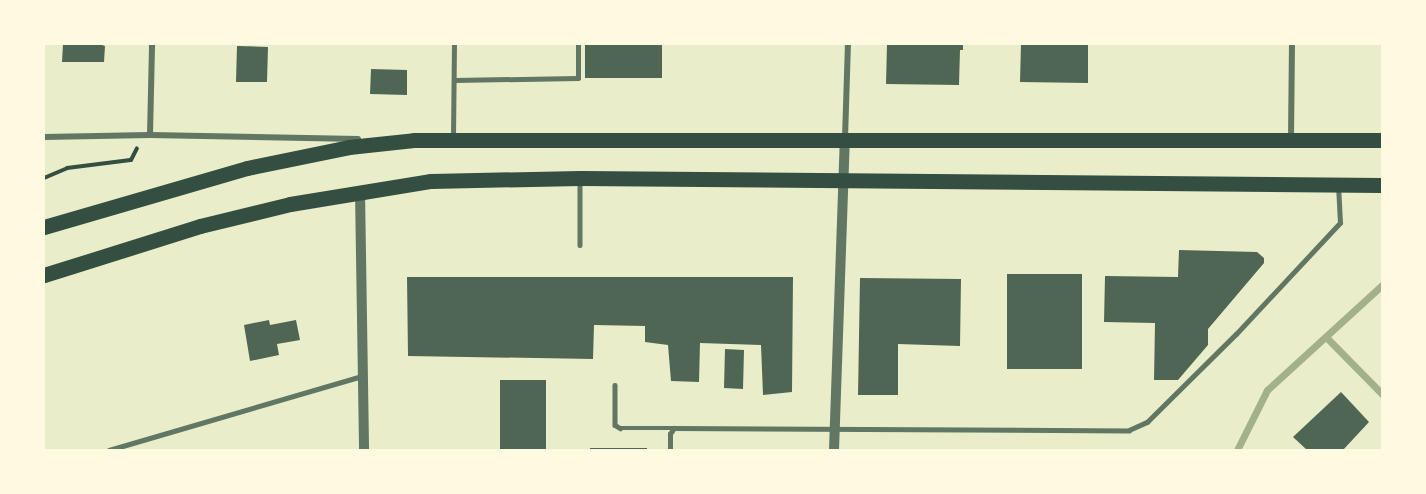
<!DOCTYPE html>
<html>
<head>
<meta charset="utf-8">
<style>
	body { margin:0 }
	#map { position:relative; width:1426px; height:494px; overflow:hidden; background:#e9edc9; font-family:"Space Grotesk",sans-serif }
	div>[style] { position:absolute }
	.stream>* { height:7px; margin:-3.5px; padding:0 3.5px; transform-origin:3.5px; border-radius:3.5px; background:#a3b18a }
	.building>* { inset:0; background:#4f6655 }
	.path>* { height:4px; margin:-2px; padding:0 2px; transform-origin:2px; border-radius:2px; background:#344e41 }
	.service>* { height:4.5px; margin:-2.25px; padding:0 2.25px; transform-origin:2.25px; border-radius:2.25px; background:#617663 }
	.minor>* { height:6px; margin:-3px; padding:0 3px; transform-origin:3px; border-radius:3px; background:#617663 }
	.tertiary>* { height:10px; margin:-5px; padding:0 5px; transform-origin:5px; border-radius:5px; background:#617663 }
	.primary>* { height:15px; margin:-7.5px; padding:0 7.5px; transform-origin:7.5px; border-radius:7.5px; background:#344e41 }
	span { translate:-50% -50%; white-space:nowrap; text-align:center; line-height:1.15; -webkit-text-stroke:6px #fefae0; paint-order:stroke }
	.frame { position:absolute; inset:0; border:45px solid #fefae0; pointer-events:none }
</style>
</head>
<body>
<div id="map">
	<div class="stream">
		<div style="left:1326px;top:337px;width:80px;rotate:45.5deg"></div>
		<div style="left:1237px;top:450px;width:67px;rotate:-63.4deg"></div>
		<div style="left:1267px;top:390px;width:156px;rotate:-42.4deg"></div>
	</div>
	<div class="building">
		<div style="clip-path:polygon(63px 44px,99px 44px,105px 46px,104px 62px,62px 62px)"></div>
		<div style="clip-path:polygon(585px 44px,662px 44px,662px 78px,585px 78px)"></div>
		<div style="clip-path:polygon(887px 44px,963px 44px,963px 50px,960px 50px,959px 85px,886px 84px)"></div>
		<div style="clip-path:polygon(1021px 44px,1088px 44px,1088px 83px,1020px 82px)"></div>
		<div style="clip-path:polygon(237px 46px,268px 47px,267px 82px,236px 82px)"></div>
		<div style="clip-path:polygon(371px 69px,407px 70px,407px 95px,370px 94px)"></div>
		<div style="clip-path:polygon(1179px 250px,1257px 252px,1264px 258px,1264px 263px,1208px 329px,1208px 345px,1178px 380px,1154px 380px,1155px 323px,1104px 322px,1105px 276px,1178px 277px)"></div>
		<div style="clip-path:polygon(1007px 274px,1082px 274px,1082px 369px,1007px 369px)"></div>
		<div style="clip-path:polygon(407px 277px,793px 277px,792px 392px,763px 395px,761px 345px,700px 343px,699px 382px,671px 381px,668px 345px,645px 342px,645px 326px,594px 325px,593px 359px,408px 356px)"></div>
		<div style="clip-path:polygon(860px 278px,961px 279px,960px 346px,898px 344px,898px 395px,858px 395px)"></div>
		<div style="clip-path:polygon(269px 320px,270px 325px,296px 320px,300px 340px,277px 344px,279px 355px,250px 361px,244px 325px)"></div>
		<div style="clip-path:polygon(725px 349px,744px 350px,743px 389px,724px 388px)"></div>
		<div style="clip-path:polygon(500px 380px,546px 380px,546px 450px,500px 450px)"></div>
		<div style="clip-path:polygon(1341px 392px,1369px 422px,1343px 450px,1307px 450px,1293px 437px)"></div>
		<div style="clip-path:polygon(590px 448px,647px 448px,647px 450px,590px 450px)"></div>
	</div>
	<div class="path">
		<div style="left:44px;top:178px;width:25px;rotate:-23deg"></div>
		<div style="left:67px;top:168px;width:64px;rotate:-7.1deg"></div>
		<div style="left:131px;top:160px;width:13px;rotate:-63deg"></div>
	</div>
	<div class="service">
		<div style="left:454px;top:80px;width:124px;rotate:-0.9deg"></div>
		<div style="left:578px;top:78px;width:34px;rotate:-90deg"></div>
		<div style="left:453px;top:138px;width:94px;rotate:-89.4deg"></div>
		<div style="left:580px;top:182px;width:63px;rotate:90deg"></div>
		<div style="left:615px;top:385px;width:40px;rotate:90deg"></div>
		<div style="left:615px;top:425px;width:6px;rotate:31deg"></div>
		<div style="left:620px;top:428px;width:54px"></div>
		<div style="left:109px;top:450px;width:264px;rotate:-16.3deg"></div>
		<div style="left:670px;top:450px;width:16px;rotate:-90deg"></div>
		<div style="left:670px;top:434px;width:7px;rotate:-56deg"></div>
		<div style="left:674px;top:428px;width:455px;rotate:0.3deg"></div>
		<div style="left:1129px;top:430px;width:20px;rotate:-24deg"></div>
		<div style="left:1147px;top:422px;width:125px;rotate:-44.7deg"></div>
		<div style="left:1236px;top:334px;width:152px;rotate:-46.9deg"></div>
		<div style="left:1340px;top:223px;width:35px;rotate:-93deg"></div>
	</div>
	<div class="minor">
		<div style="left:150px;top:135px;width:91px;rotate:-88.7deg"></div>
		<div style="left:44px;top:137px;width:106px;rotate:-1.1deg"></div>
		<div style="left:150px;top:135px;width:208px;rotate:1.1deg"></div>
		<div style="left:845px;top:138px;width:94px;rotate:-88.2deg"></div>
		<div style="left:1291px;top:138px;width:94px;rotate:-89.4deg"></div>
	</div>
	<div class="tertiary">
		<div style="left:360px;top:191px;width:259px;rotate:89.1deg"></div>
		<div style="left:834px;top:450px;width:311px;rotate:-88deg"></div>
	</div>
	<div class="primary">
		<div style="left:44px;top:227px;width:211px;rotate:-16.2deg"></div>
		<div style="left:247px;top:168px;width:104px;rotate:-11.6deg"></div>
		<div style="left:349px;top:147px;width:65px;rotate:-6.1deg"></div>
		<div style="left:414px;top:140px;width:968px"></div>
		<div style="left:44px;top:275px;width:164px;rotate:-17.4deg"></div>
		<div style="left:200px;top:226px;width:93px;rotate:-13.7deg"></div>
		<div style="left:290px;top:204px;width:143px;rotate:-9.3deg"></div>
		<div style="left:431px;top:181px;width:149px;rotate:-1.2deg"></div>
		<div style="left:580px;top:178px;width:802px;rotate:0.5deg"></div>
	</div>
	<div class="frame"></div>
</div>
</body>
</html>
